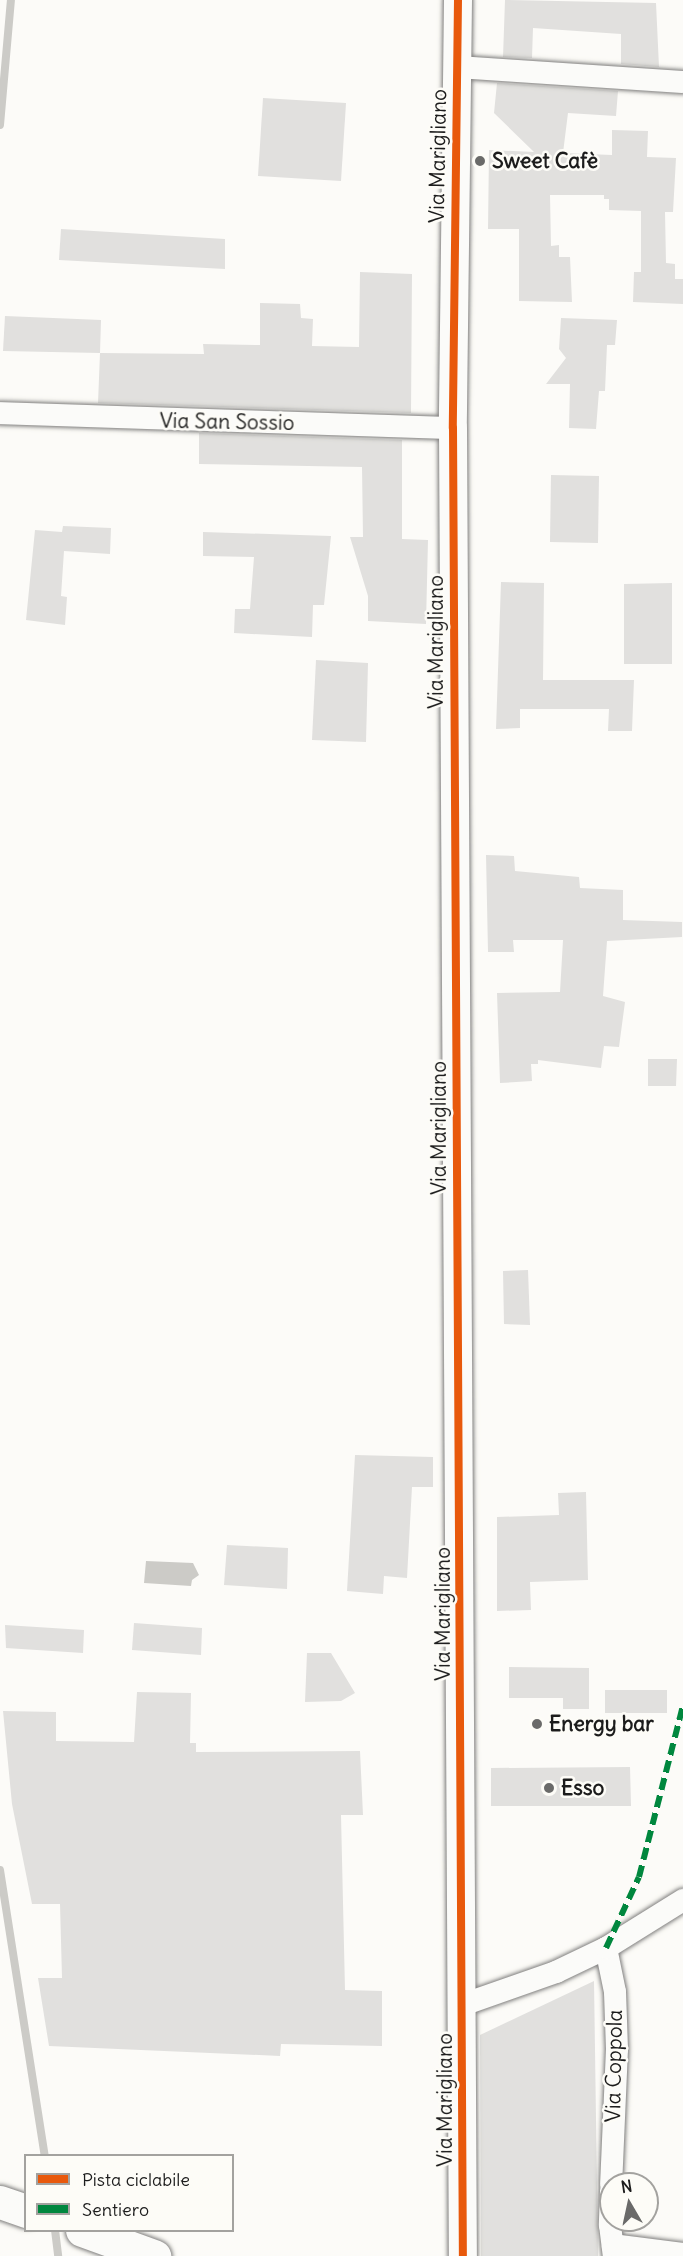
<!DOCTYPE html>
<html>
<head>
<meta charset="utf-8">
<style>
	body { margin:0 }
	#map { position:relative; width:683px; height:2256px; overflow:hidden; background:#fcfbf8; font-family:Delius,sans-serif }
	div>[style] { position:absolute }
	.water>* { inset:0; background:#cccbc7 }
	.stream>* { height:8px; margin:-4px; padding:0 4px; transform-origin:4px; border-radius:4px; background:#cccbc7 }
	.building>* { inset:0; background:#e1e0de }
	.roads { filter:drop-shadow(0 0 2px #81807f) drop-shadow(0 0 2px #81807f) }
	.minor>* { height:22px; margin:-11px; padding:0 11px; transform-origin:11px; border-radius:11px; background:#fbfbf9 }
	.tertiary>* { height:28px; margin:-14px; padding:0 14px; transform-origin:14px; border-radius:14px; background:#fbfbf9 }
	.trunk>* { height:33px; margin:-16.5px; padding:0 16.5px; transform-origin:16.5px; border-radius:16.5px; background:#fbfbf9 }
	.quiet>* { height:6px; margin-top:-3px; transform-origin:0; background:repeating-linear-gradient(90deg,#00873e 0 12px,transparent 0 18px) }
	.cycleway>* { height:8px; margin:-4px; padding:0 4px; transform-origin:4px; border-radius:4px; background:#e8590c }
	.dots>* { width:16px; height:16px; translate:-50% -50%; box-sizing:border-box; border:3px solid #fdfcf7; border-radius:50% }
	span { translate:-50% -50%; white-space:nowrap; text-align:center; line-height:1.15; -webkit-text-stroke:5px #fdfcf7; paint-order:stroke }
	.street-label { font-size:21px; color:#1c1c1c }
	.poi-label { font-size:21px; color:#1c1c1c; font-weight:700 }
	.left { translate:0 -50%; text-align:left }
	.legend { position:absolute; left:24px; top:2154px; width:210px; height:78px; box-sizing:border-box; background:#fdfcf7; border:2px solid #a3a29f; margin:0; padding:8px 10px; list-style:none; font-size:18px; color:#1c1c1c }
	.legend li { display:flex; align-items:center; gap:12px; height:30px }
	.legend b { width:30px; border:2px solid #a3a29f }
	.north { position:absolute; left:599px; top:2172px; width:60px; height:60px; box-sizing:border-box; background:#fdfcf7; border:2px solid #a3a29f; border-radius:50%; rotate:351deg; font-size:16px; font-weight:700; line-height:24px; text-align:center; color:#1c1c1c }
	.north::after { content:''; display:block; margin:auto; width:21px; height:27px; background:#6a6a69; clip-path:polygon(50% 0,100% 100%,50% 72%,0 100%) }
</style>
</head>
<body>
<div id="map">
	<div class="water">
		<div style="clip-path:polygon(146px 1561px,193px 1563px,199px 1575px,192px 1580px,191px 1586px,144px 1583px)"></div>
	</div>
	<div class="stream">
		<div style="left:0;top:125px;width:125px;rotate:-85deg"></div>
		<div style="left:0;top:1870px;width:290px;rotate:81.1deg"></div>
		<div style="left:55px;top:2230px;width:26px;rotate:83deg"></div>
	</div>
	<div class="building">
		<div style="clip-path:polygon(505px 0,656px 3px,659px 67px,621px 64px,621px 34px,533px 28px,532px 58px,503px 57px)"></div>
		<div style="clip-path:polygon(497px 83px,618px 91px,616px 116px,568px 113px,563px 153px,612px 155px,612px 130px,648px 131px,647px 157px,676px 158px,673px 212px,665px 212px,666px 263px,675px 264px,675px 279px,683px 279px,683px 304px,633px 302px,634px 272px,641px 272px,641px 211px,609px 210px,609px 199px,604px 199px,604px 195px,550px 195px,551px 246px,559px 245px,559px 257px,570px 257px,572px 302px,519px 301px,519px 229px,488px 229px,489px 150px,534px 152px,494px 113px)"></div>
		<div style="clip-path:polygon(263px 98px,346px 103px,341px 181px,258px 176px)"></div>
		<div style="clip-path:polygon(61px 229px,225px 239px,225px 269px,59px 260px)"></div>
		<div style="clip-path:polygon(360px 272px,412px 274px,411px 413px,98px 403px,100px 353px,204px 354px,203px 344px,260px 345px,260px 303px,300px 304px,301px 318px,313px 319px,312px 346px,359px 347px)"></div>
		<div style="clip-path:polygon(5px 316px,101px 320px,100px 353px,3px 351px)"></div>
		<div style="clip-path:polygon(561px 318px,617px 320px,615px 345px,607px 345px,605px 391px,599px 391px,596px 429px,569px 428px,570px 384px,546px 384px,566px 358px,559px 349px)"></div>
		<div style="clip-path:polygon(199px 433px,402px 440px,402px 539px,428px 540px,426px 624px,368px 621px,368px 596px,350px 537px,363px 537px,362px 467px,199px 464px)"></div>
		<div style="clip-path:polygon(551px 475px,599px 476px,598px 543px,550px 542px)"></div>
		<div style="clip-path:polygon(63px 526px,111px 528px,110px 554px,64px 551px,61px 596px,67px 597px,65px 625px,26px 620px,35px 530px,62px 532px)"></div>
		<div style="clip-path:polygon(203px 532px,331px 536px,324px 605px,313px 605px,312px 637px,234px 633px,235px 609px,250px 609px,254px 557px,203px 556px)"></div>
		<div style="clip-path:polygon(501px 582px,544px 583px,543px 680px,634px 680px,632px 731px,608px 731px,609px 709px,520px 709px,520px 728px,496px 729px)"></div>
		<div style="clip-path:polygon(672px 583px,672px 664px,624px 664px,624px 584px)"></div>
		<div style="clip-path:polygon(316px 660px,368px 663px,366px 742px,312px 740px)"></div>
		<div style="clip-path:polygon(486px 855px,514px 856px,515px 871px,579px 877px,580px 888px,623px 890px,623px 920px,682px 922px,682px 937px,607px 941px,603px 996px,625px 1002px,619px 1047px,604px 1046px,601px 1068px,538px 1060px,538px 1064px,531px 1064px,532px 1081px,500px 1083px,497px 993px,560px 992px,563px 940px,513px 940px,514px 952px,488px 952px)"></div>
		<div style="clip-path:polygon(648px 1059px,677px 1059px,676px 1086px,648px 1086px)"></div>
		<div style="clip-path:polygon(528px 1270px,530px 1325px,504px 1324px,503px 1271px)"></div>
		<div style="clip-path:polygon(355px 1455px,433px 1457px,433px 1487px,412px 1487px,407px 1578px,384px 1576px,383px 1594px,347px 1591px)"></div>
		<div style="clip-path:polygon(586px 1492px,588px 1580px,530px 1582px,531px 1610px,497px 1611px,497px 1517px,559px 1515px,558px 1493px)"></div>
		<div style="clip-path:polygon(227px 1545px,288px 1548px,287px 1589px,224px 1585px)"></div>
		<div style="clip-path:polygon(134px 1623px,202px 1628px,201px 1655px,132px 1650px)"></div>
		<div style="clip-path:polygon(5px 1625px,84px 1630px,83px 1653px,6px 1648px)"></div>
		<div style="clip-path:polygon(307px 1653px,331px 1653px,355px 1693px,341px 1701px,305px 1702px)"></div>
		<div style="clip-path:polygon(509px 1667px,589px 1668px,589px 1709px,563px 1709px,563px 1698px,509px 1698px)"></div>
		<div style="clip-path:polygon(605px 1690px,667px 1690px,667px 1713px,605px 1713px)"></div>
		<div style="clip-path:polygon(137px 1692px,191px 1693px,190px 1743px,196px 1743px,196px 1752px,360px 1751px,363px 1815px,341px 1815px,345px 1990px,382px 1991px,382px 2046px,281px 2044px,280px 2056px,49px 2046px,38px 1978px,62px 1978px,60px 1904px,32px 1904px,12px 1804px,3px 1711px,56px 1712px,56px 1741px,134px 1742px)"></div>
		<div style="clip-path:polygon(630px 1767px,631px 1806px,491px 1806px,491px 1768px)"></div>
		<div style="clip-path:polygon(594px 1981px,598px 2256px,481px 2256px,480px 2035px)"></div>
	</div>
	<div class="roads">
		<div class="minor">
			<div style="left:457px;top:67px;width:226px;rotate:3.8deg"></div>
			<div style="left:0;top:413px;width:453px;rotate:1.9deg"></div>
			<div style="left:606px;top:1948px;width:45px;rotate:78.4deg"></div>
			<div style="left:615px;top:1992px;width:57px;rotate:88deg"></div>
			<div style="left:617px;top:2049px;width:135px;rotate:92.5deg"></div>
			<div style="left:462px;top:2005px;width:100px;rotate:-19.3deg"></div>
			<div style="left:556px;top:1972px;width:55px;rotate:-25.6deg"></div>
			<div style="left:606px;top:1948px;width:91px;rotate:-31.9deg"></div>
			<div style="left:611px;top:2191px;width:34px;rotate:92deg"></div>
			<div style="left:610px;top:2225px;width:31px;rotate:83deg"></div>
			<div style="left:613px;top:2245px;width:71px;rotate:7.3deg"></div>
		</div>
		<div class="tertiary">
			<div style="left:458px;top:0;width:428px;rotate:90.7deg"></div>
			<div style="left:453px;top:428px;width:1828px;rotate:89.69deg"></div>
		</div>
		<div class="trunk">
			<div style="left:0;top:2202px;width:28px;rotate:19deg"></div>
			<div style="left:82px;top:2230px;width:77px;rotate:19.9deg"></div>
		</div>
	</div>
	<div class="quiet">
		<div style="left:606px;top:1948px;width:78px;rotate:-65.1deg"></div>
		<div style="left:639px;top:1877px;width:177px;rotate:-75.6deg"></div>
	</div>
	<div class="cycleway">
		<div style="left:458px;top:0;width:428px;rotate:90.7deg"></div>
		<div style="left:453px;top:428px;width:1828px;rotate:89.69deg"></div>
	</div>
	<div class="dots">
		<div style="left:480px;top:161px;background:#6a6a69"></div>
		<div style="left:537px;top:1724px;background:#6a6a69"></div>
		<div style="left:549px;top:1788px;background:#6a6a69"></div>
	</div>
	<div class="street-label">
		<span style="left:438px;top:156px;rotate:-89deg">Via Marigliano</span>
		<span style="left:227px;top:422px;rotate:1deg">Via San Sossio</span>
		<span style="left:436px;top:642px;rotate:-90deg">Via Marigliano</span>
		<span style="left:439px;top:1128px;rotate:-90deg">Via Marigliano</span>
		<span style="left:443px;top:1614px;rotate:-90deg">Via Marigliano</span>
		<span style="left:614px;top:2066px;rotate:-89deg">Via Coppola</span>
		<span style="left:445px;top:2100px;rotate:-90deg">Via Marigliano</span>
	</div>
	<div class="poi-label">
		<span class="left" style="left:492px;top:161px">Sweet Cafè</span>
		<span class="left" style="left:549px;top:1724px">Energy bar</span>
		<span class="left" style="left:561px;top:1788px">Esso</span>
	</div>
	<ul class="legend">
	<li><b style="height:8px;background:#e8590c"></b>Pista ciclabile</li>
	<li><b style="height:8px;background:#00873e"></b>Sentiero</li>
	</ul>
	<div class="north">N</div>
</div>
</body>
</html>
